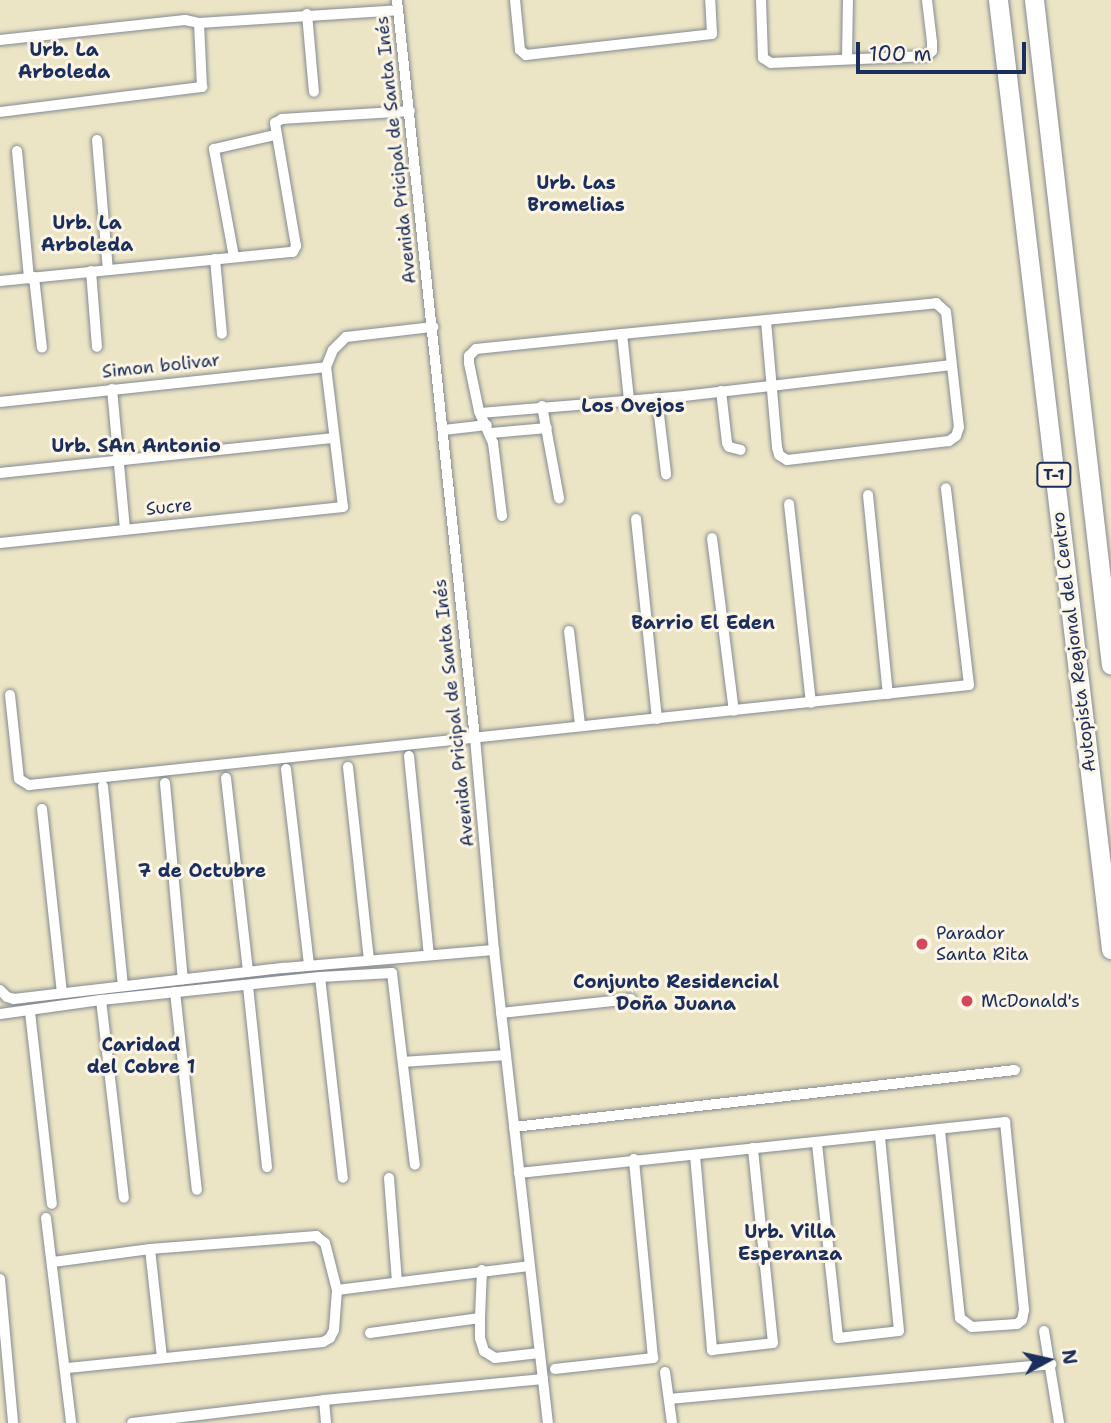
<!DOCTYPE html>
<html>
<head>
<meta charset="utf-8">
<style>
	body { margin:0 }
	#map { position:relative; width:1111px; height:1423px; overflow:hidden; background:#ece5c5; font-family:"Shantell Sans",sans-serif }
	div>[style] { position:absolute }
	.roads { filter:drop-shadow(0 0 2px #848a92) drop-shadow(0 0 2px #848a92) }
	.minor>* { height:10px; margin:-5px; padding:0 5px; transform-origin:5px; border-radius:5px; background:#fff }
	.motorway>* { height:19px; margin:-9.5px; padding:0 9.5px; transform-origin:9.5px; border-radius:9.5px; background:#fff }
	.dots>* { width:19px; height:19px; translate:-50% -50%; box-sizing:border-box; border:4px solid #fcf5e5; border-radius:50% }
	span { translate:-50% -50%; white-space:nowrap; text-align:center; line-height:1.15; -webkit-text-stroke:6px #fcf5e5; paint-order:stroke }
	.shield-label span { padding:2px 5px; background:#fcf5e5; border:2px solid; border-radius:5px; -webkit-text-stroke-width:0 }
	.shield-label { font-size:16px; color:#1b2f5e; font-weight:700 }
	.street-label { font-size:18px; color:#1b2f5e }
	.poi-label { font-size:18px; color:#1b2f5e }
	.left { translate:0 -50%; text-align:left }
	.neighbourhood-label { font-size:19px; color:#1b2f5e; font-weight:700 }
	.north { position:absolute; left:1013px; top:1325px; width:70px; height:70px; -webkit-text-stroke:5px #fcf5e5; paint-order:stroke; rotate:82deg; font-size:19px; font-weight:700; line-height:28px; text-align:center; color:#1b2f5e }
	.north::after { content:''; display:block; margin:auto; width:24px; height:32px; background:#1b2f5e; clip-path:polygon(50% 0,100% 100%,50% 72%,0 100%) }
	.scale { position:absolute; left:856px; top:42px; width:170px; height:32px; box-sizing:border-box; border:4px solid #1b2f5e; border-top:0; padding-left:9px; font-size:21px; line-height:24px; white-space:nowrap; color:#1b2f5e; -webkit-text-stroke:5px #fcf5e5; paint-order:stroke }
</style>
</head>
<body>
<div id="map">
	<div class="roads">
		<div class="minor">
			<div style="left:397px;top:0;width:742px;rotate:83.97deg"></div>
			<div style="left:475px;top:738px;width:213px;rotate:84.9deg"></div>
			<div style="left:494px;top:950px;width:476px;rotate:83.5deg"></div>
			<div style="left:515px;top:0;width:50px;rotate:84.3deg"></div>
			<div style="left:520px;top:50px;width:8px;rotate:40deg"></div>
			<div style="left:526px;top:55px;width:187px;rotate:-6.4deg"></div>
			<div style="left:712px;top:34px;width:34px;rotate:-93deg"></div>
			<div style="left:761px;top:0;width:58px;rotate:88deg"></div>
			<div style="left:763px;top:58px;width:9px;rotate:32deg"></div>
			<div style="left:771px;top:63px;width:156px;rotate:-2.6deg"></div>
			<div style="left:927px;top:56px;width:7px;rotate:-45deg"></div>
			<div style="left:932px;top:51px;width:9px;rotate:-90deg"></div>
			<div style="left:932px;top:42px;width:42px;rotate:-96.8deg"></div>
			<div style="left:307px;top:14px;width:78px;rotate:84.9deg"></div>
			<div style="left:0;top:40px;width:186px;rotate:-6.2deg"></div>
			<div style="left:185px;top:20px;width:14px;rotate:12deg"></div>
			<div style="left:199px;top:23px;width:199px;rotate:-3.7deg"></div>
			<div style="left:847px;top:57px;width:57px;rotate:-89deg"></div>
			<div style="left:0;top:112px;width:204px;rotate:-7.1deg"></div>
			<div style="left:202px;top:87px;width:64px;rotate:-92.7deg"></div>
			<div style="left:97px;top:140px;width:130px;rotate:85.2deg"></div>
			<div style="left:17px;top:151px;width:128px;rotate:84.6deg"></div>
			<div style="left:234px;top:257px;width:110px;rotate:-100.5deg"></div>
			<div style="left:214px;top:149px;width:63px;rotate:-12.9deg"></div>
			<div style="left:215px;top:259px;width:75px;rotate:84.7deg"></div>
			<div style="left:91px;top:271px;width:76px;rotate:85.5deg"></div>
			<div style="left:34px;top:277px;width:71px;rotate:83.6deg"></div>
			<div style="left:0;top:281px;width:294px;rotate:-5.7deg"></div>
			<div style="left:293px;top:252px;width:7px;rotate:-63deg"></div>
			<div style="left:296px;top:246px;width:125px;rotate:-99.7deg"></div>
			<div style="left:275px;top:123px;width:8px;rotate:-30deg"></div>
			<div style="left:282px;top:119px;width:128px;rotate:-3.6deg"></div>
			<div style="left:622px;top:334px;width:65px;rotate:83.9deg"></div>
			<div style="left:112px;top:389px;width:141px;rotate:84.7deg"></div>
			<div style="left:721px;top:391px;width:52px;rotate:83.4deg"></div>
			<div style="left:727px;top:443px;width:4px;rotate:63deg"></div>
			<div style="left:729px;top:447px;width:12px;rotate:14deg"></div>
			<div style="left:657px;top:398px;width:77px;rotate:83.2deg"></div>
			<div style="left:0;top:402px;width:328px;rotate:-6.1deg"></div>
			<div style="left:542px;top:406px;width:94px;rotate:79.5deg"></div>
			<div style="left:480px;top:413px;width:197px;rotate:-4.7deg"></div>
			<div style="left:676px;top:397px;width:277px;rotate:-6.6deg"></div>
			<div style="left:444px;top:430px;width:43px;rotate:-6.6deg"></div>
			<div style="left:491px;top:433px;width:56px;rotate:-5.1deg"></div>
			<div style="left:0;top:473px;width:336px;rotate:-6deg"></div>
			<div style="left:868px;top:495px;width:200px;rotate:84.3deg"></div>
			<div style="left:789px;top:504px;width:200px;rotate:83.7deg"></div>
			<div style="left:502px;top:516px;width:74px;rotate:-97deg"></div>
			<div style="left:493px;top:443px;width:35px;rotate:-114deg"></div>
			<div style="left:479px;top:411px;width:49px;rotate:-101.8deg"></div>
			<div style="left:469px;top:363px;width:7px;rotate:-90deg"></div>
			<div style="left:469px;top:356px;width:10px;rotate:-45deg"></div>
			<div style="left:476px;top:349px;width:147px;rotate:-5.9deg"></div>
			<div style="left:622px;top:334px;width:316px;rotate:-5.6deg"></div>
			<div style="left:936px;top:303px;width:13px;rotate:42deg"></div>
			<div style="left:946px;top:312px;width:116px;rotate:83.6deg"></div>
			<div style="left:959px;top:427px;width:9px;rotate:108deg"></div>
			<div style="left:956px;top:436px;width:9px;rotate:144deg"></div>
			<div style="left:949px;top:441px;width:163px;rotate:173.3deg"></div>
			<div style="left:787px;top:460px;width:9px;rotate:-148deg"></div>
			<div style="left:779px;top:455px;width:8px;rotate:-104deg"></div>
			<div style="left:777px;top:447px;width:127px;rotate:-95deg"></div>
			<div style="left:636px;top:519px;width:201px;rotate:84deg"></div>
			<div style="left:712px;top:538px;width:174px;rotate:82.8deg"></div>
			<div style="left:0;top:543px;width:345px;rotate:-6deg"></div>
			<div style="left:343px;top:507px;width:141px;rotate:-96.9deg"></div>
			<div style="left:326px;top:367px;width:18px;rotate:-68deg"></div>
			<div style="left:333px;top:350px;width:18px;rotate:-45deg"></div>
			<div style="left:346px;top:337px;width:88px;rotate:-6.6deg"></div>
			<div style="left:569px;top:631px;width:95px;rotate:83.3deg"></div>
			<div style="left:10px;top:695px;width:84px;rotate:83.9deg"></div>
			<div style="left:19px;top:779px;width:12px;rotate:31deg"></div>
			<div style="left:29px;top:785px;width:945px;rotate:-6.07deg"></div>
			<div style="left:969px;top:685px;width:198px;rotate:-96.7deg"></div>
			<div style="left:409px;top:756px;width:200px;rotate:84.3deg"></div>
			<div style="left:348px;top:767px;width:194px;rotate:83.8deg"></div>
			<div style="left:286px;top:769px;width:197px;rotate:83.3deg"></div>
			<div style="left:226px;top:778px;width:195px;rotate:83.5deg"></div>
			<div style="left:165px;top:783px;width:197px;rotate:84.8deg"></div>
			<div style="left:103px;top:786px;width:201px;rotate:84.3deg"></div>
			<div style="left:42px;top:809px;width:185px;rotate:83.8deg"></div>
			<div style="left:320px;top:977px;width:202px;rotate:83.5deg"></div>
			<div style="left:248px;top:986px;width:182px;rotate:84deg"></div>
			<div style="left:0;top:990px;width:10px;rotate:45deg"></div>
			<div style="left:7px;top:997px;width:7px;rotate:16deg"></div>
			<div style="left:14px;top:999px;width:271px;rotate:-6.6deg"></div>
			<div style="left:283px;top:968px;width:212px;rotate:-4.9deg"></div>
			<div style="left:175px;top:992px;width:199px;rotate:83.7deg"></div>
			<div style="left:101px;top:1000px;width:220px;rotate:-6deg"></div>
			<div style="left:320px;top:977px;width:72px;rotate:-3.2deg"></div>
			<div style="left:392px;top:973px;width:193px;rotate:83.2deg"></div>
			<div style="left:30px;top:1012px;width:193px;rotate:83.5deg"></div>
			<div style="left:501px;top:1013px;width:131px;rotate:-6.1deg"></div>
			<div style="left:0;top:1014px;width:102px;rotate:-7.9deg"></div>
			<div style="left:101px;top:1000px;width:199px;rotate:83.4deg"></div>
			<div style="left:403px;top:1062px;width:103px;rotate:-3.9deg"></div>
			<div style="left:514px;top:1127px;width:504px;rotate:-6.49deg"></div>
			<div style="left:817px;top:1144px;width:195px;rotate:83.8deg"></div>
			<div style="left:838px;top:1338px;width:61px;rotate:-6.5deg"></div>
			<div style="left:899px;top:1331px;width:196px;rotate:-95.6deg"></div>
			<div style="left:695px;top:1155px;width:196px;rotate:85deg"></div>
			<div style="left:712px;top:1350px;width:61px;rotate:-6.5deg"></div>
			<div style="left:773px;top:1343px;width:196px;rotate:-95.9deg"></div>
			<div style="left:519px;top:1173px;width:489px;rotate:-6deg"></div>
			<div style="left:1005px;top:1122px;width:189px;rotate:84.2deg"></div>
			<div style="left:1024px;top:1310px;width:10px;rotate:101deg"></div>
			<div style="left:1022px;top:1320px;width:6px;rotate:141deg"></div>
			<div style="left:1017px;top:1324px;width:45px;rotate:176.2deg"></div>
			<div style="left:972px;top:1327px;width:15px;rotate:-143deg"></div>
			<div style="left:960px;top:1318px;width:189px;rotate:-96.1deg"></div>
			<div style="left:389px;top:1178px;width:103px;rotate:85.6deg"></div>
			<div style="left:46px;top:1218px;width:207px;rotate:83deg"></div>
			<div style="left:150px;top:1249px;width:109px;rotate:83.7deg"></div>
			<div style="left:53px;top:1262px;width:98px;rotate:-7.6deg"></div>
			<div style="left:150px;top:1249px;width:167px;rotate:-4.5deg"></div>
			<div style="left:316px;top:1236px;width:11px;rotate:38deg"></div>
			<div style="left:325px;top:1243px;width:49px;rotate:75.7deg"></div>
			<div style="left:337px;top:1290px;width:40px;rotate:94.3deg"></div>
			<div style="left:334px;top:1330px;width:9px;rotate:117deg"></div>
			<div style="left:330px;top:1338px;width:8px;rotate:150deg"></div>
			<div style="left:323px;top:1342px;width:259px;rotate:174.2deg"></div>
			<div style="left:0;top:1279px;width:145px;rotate:84.8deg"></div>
			<div style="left:337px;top:1290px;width:193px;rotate:-7.1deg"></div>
			<div style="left:480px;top:1318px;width:20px;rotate:90deg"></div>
			<div style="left:480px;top:1338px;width:14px;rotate:73deg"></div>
			<div style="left:484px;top:1351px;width:13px;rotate:32deg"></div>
			<div style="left:495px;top:1358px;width:45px;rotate:-6.3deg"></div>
			<div style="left:1044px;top:1331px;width:93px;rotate:80.7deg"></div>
			<div style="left:370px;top:1333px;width:111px;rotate:-7.8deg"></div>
			<div style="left:480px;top:1318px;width:48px;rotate:-87.6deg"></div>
			<div style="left:555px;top:1369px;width:99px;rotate:-6.4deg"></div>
			<div style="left:653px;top:1358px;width:200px;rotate:-95.5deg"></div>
			<div style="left:665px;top:1372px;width:51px;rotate:82.2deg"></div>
			<div style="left:669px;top:1399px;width:384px;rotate:-5.2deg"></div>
			<div style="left:324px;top:1400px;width:220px;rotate:-5.5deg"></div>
			<div style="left:132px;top:1423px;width:193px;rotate:-6.8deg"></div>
			<div style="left:324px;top:1400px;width:23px;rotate:85deg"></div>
		</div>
		<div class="motorway">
			<div style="left:998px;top:0;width:956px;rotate:83.21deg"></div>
			<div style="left:1034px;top:0;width:669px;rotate:83.4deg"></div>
		</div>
	</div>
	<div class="dots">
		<div style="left:922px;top:944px;background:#d1495b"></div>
		<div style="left:967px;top:1001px;background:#d1495b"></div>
	</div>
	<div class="shield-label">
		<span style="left:1054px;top:475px">T-1</span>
	</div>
	<div class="street-label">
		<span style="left:396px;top:150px;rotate:-96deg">Avenida Pricipal de Santa Inés</span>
		<span style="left:161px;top:366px;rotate:-6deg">Simon bolivar</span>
		<span style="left:169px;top:507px;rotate:-6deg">Sucre</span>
		<span style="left:1074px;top:642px;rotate:-97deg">Autopista Regional del Centro</span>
		<span style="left:454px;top:713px;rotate:-96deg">Avenida Pricipal de Santa Inés</span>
	</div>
	<div class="poi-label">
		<span class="left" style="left:936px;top:944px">Parador<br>Santa Rita</span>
		<span class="left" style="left:981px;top:1001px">McDonald's</span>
	</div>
	<div class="neighbourhood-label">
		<span style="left:64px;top:61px">Urb. La<br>Arboleda</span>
		<span style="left:576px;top:194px">Urb. Las<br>Bromelias</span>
		<span style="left:87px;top:234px">Urb. La<br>Arboleda</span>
		<span style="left:633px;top:406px">Los Ovejos</span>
		<span style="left:136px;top:446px">Urb. SAn Antonio</span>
		<span style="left:703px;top:623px">Barrio El Eden</span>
		<span style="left:202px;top:871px">7 de Octubre</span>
		<span style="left:676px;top:993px">Conjunto Residencial<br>Doña Juana</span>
		<span style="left:141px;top:1056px">Caridad<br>del Cobre 1</span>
		<span style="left:790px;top:1243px">Urb. Villa<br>Esperanza</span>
	</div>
	<div class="north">N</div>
	<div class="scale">100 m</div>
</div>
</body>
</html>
